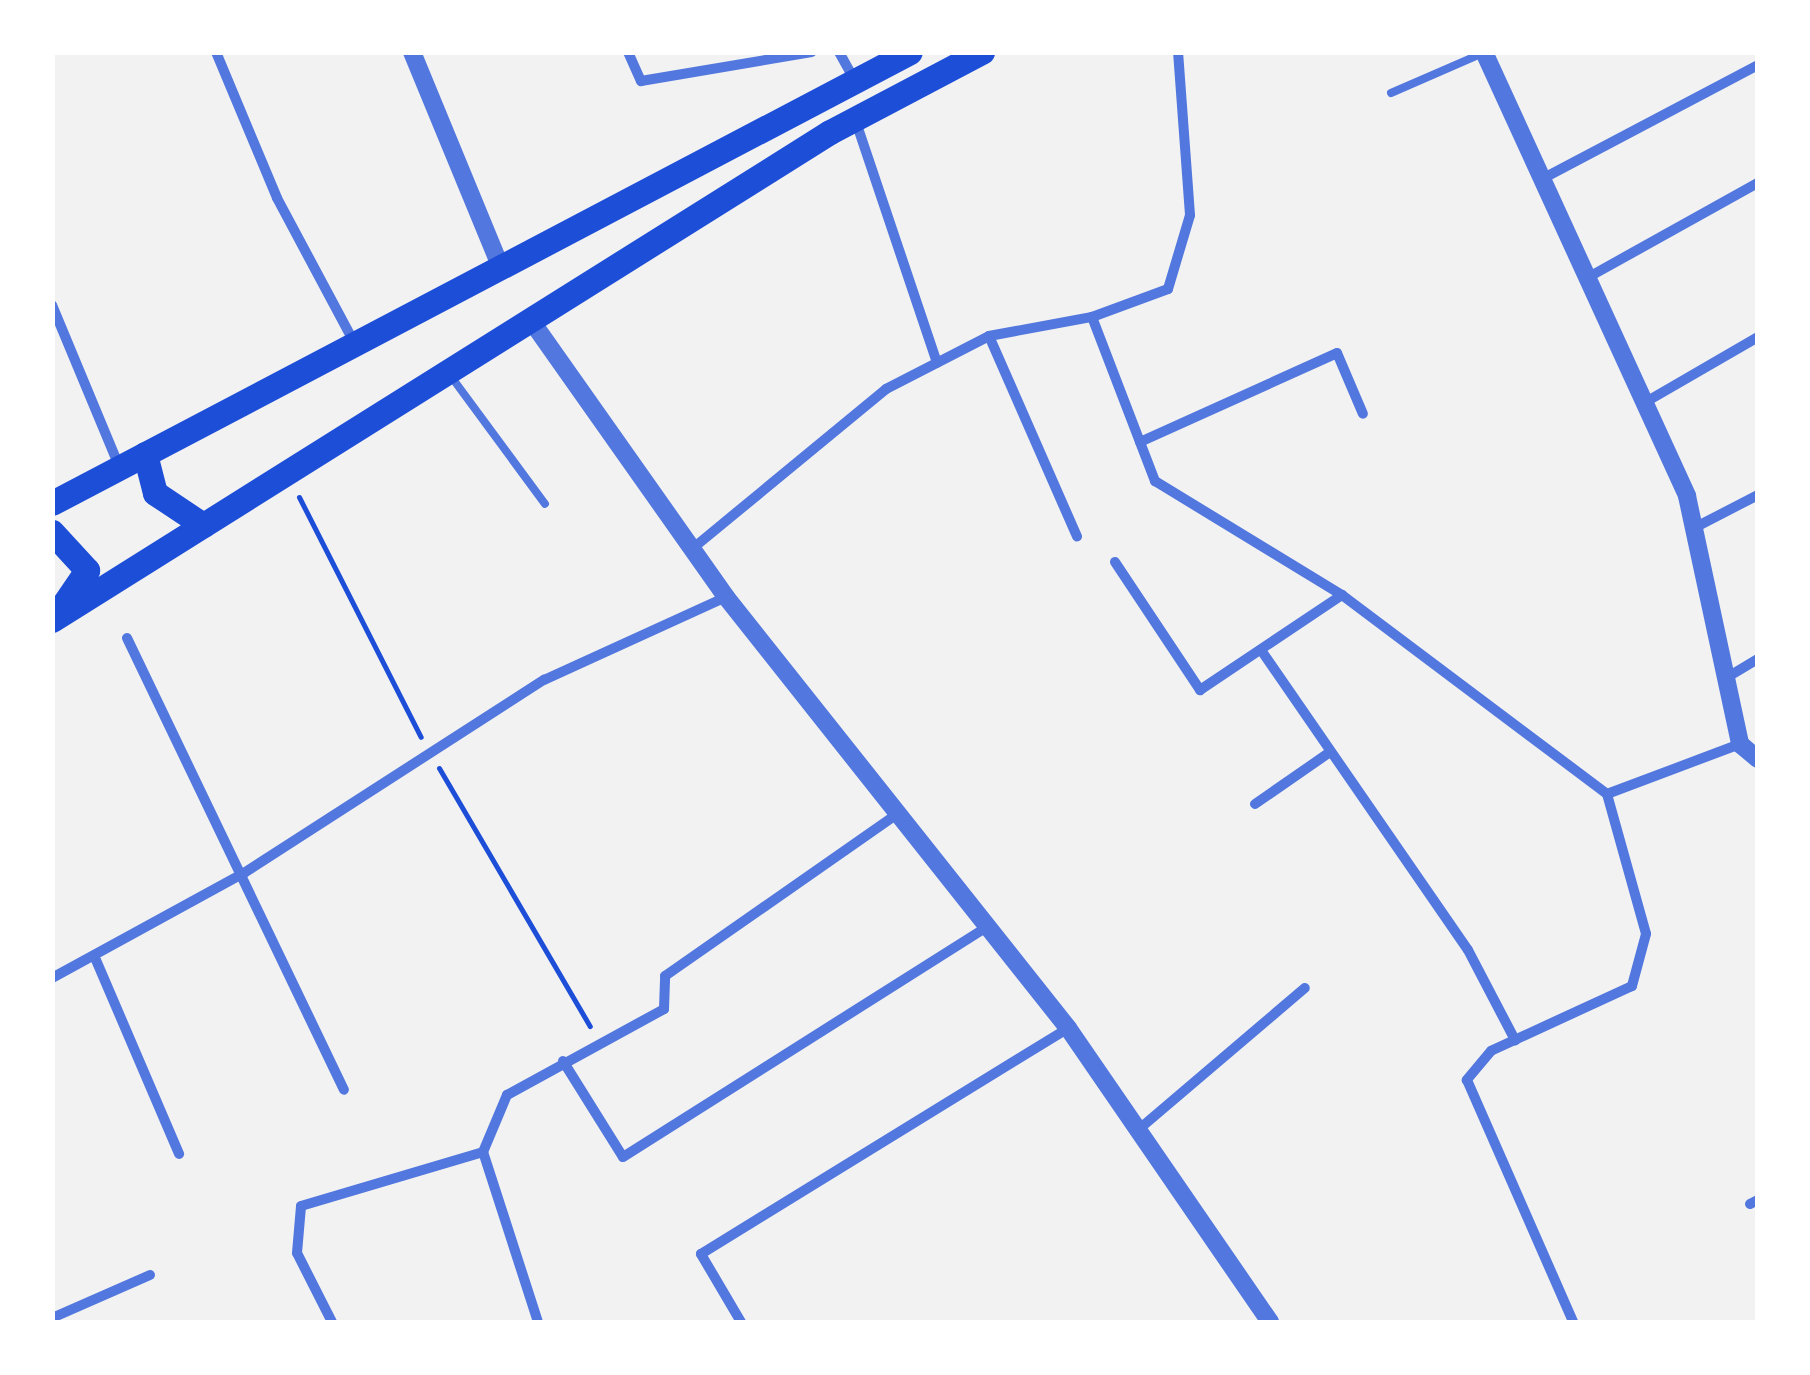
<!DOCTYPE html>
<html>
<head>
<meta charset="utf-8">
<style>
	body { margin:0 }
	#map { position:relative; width:1810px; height:1375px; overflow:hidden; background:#f2f2f2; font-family:"DM Sans",sans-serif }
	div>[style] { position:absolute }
	.path>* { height:5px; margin:-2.5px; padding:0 2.5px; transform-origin:2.5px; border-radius:2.5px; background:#1d4ed8 }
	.service>* { height:8px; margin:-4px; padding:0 4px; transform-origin:4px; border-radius:4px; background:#5277de }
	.minor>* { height:10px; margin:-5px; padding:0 5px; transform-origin:5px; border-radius:5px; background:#5277de }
	.tertiary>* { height:18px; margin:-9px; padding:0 9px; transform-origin:9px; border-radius:9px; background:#5277de }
	.primary>* { height:25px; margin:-12.5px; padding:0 12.5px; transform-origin:12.5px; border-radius:12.5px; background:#1d4ed8 }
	span { translate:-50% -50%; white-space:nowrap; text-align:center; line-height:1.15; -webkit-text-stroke:8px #fff; paint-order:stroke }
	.frame { position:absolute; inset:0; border:55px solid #fff; pointer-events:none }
</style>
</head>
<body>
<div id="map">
	<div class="path">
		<div style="left:299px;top:497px;width:269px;rotate:63.1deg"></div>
		<div style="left:439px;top:768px;width:299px;rotate:59.7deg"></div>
	</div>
	<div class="service">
		<div style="left:1391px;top:93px;width:100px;rotate:-23.5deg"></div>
		<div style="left:450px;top:375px;width:160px;rotate:53.6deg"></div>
	</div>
	<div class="minor">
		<div style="left:216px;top:52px;width:158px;rotate:67.3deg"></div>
		<div style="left:277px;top:198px;width:166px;rotate:61.9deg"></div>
		<div style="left:628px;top:52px;width:32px;rotate:66deg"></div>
		<div style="left:641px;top:81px;width:173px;rotate:-9.6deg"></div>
		<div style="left:839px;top:52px;width:33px;rotate:61deg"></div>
		<div style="left:856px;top:122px;width:254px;rotate:71.4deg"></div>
		<div style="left:1542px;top:179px;width:244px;rotate:-27.8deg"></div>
		<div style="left:1587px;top:278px;width:196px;rotate:-29.1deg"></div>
		<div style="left:52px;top:305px;width:174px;rotate:67.4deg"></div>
		<div style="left:1092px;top:317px;width:176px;rotate:69deg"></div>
		<div style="left:1155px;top:481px;width:219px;rotate:31.4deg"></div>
		<div style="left:1342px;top:595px;width:331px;rotate:36.9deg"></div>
		<div style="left:1607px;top:794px;width:145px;rotate:74.4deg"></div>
		<div style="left:1646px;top:934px;width:54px;rotate:105.1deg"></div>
		<div style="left:1632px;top:986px;width:155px;rotate:155.3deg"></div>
		<div style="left:1491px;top:1051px;width:38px;rotate:130deg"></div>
		<div style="left:1467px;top:1080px;width:264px;rotate:66.3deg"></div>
		<div style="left:989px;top:336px;width:219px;rotate:66.3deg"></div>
		<div style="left:1644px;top:403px;width:132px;rotate:-30.1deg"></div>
		<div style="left:1140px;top:442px;width:216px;rotate:-24.3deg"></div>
		<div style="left:1337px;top:353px;width:66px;rotate:66.9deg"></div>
		<div style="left:1694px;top:528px;width:72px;rotate:-27.3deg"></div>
		<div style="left:692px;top:549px;width:251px;rotate:-39.5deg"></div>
		<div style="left:886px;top:389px;width:116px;rotate:-27.2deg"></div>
		<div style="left:989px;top:336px;width:105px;rotate:-10.5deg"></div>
		<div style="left:1092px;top:317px;width:81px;rotate:-20.2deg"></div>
		<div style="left:1168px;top:289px;width:77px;rotate:-73.4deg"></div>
		<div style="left:1190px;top:215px;width:163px;rotate:-94.2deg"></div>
		<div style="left:1115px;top:562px;width:154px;rotate:56.4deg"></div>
		<div style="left:1200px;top:690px;width:171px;rotate:-33.8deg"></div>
		<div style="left:127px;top:638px;width:501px;rotate:64.35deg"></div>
		<div style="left:1261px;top:650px;width:364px;rotate:55.4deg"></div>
		<div style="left:1468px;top:950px;width:102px;rotate:62.4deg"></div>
		<div style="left:1726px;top:678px;width:37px;rotate:-31deg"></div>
		<div style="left:1607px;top:794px;width:142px;rotate:-20.6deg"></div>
		<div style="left:1255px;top:804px;width:91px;rotate:-34.7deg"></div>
		<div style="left:96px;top:960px;width:211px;rotate:66.8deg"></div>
		<div style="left:52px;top:978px;width:219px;rotate:-28.7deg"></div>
		<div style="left:244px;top:873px;width:357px;rotate:-32.8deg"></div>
		<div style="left:544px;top:680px;width:200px;rotate:-24.5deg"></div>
		<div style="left:563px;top:1061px;width:113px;rotate:58deg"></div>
		<div style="left:623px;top:1157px;width:433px;rotate:-32.3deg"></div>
		<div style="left:1138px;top:1130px;width:219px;rotate:-40.4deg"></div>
		<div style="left:1750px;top:1204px;width:9px;rotate:-27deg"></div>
		<div style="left:52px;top:1318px;width:107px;rotate:-23.7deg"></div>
		<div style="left:332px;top:1322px;width:77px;rotate:-116.9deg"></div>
		<div style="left:297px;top:1253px;width:47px;rotate:-85.1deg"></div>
		<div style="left:301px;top:1206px;width:190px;rotate:-16.5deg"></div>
		<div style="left:538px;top:1322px;width:179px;rotate:-107.9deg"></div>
		<div style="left:483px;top:1152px;width:62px;rotate:-67.2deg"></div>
		<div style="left:507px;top:1095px;width:179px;rotate:-28.7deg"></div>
		<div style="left:664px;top:1009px;width:33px;rotate:-88deg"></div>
		<div style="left:665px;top:976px;width:285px;rotate:-34.9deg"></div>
		<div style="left:741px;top:1322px;width:79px;rotate:-120.5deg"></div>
		<div style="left:701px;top:1254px;width:431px;rotate:-31.6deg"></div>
	</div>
	<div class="tertiary">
		<div style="left:412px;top:52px;width:234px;rotate:67.6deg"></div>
		<div style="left:1484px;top:52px;width:488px;rotate:65.4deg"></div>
		<div style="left:1687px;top:496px;width:254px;rotate:77.9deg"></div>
		<div style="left:1740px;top:744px;width:23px;rotate:40deg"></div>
		<div style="left:530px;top:319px;width:340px;rotate:54.8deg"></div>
		<div style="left:726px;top:597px;width:550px;rotate:51.57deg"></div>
		<div style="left:1068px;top:1028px;width:357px;rotate:55.5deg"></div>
	</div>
	<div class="primary">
		<div style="left:145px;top:454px;width:40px;rotate:75.6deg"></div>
		<div style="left:155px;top:493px;width:58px;rotate:33.7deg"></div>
		<div style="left:52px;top:503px;width:969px;rotate:-27.73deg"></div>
		<div style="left:52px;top:532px;width:52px;rotate:47.4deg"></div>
		<div style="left:87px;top:570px;width:50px;rotate:124.3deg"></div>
		<div style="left:52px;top:620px;width:918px;rotate:-32.1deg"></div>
		<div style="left:830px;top:132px;width:172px;rotate:-27.8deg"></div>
	</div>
	<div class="frame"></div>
</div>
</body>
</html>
